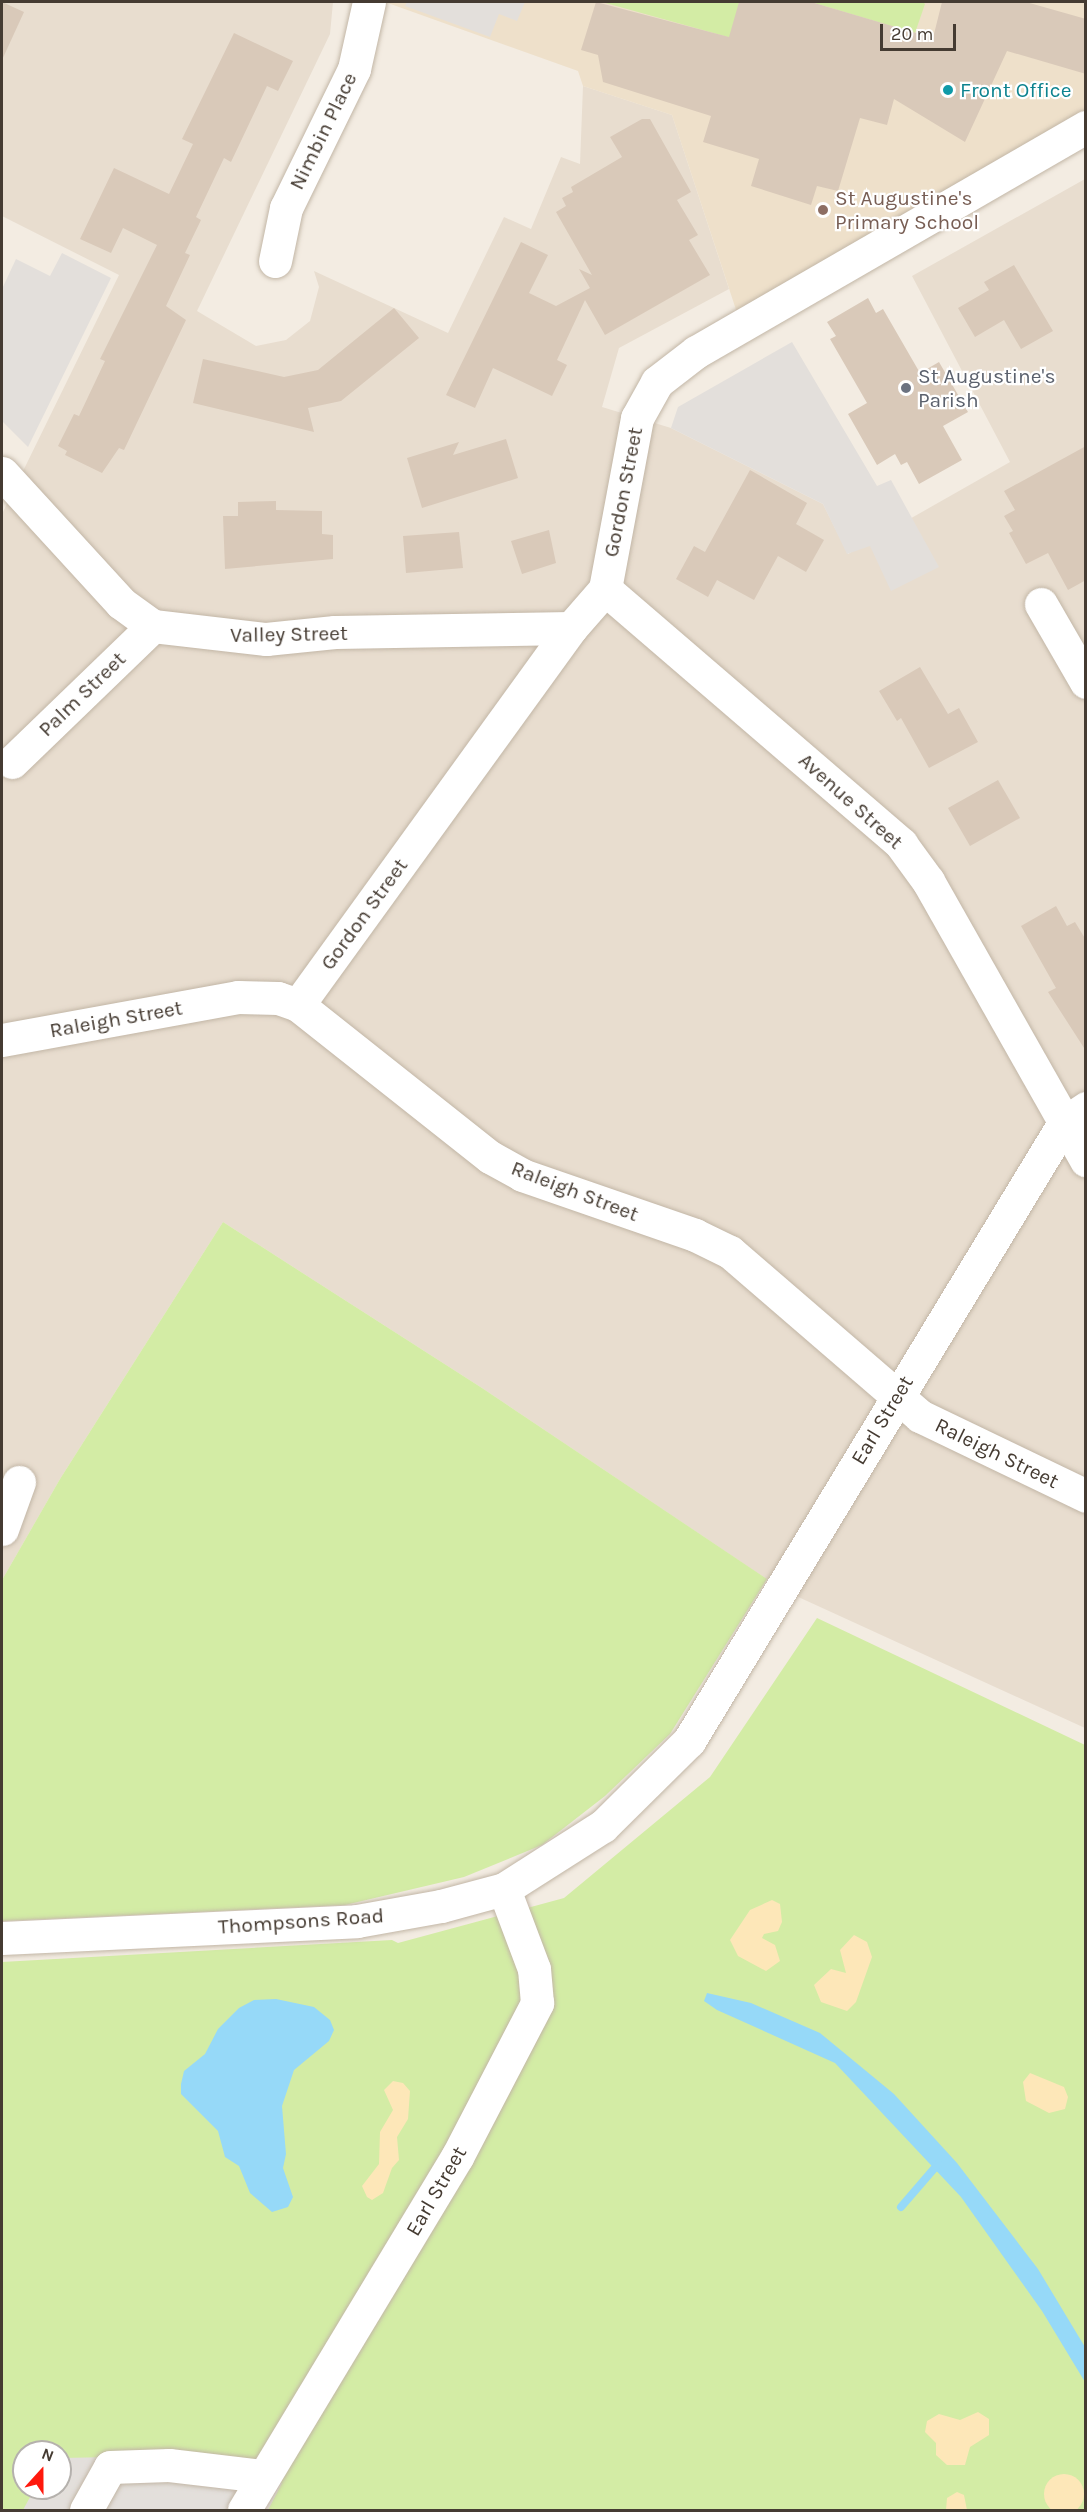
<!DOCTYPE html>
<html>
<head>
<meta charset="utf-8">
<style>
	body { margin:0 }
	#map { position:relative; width:1087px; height:2512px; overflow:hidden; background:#f3ece2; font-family:Karla,sans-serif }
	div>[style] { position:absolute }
	.residential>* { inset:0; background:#e8ddcf }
	.education>* { inset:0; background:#eee0ca }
	.green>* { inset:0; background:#d3eca5 }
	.sand>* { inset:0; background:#fde7b8 }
	.round { border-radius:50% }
	.parking>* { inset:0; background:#e3dfdb }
	.water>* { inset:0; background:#96d9f8 }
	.stream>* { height:8px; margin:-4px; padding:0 4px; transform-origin:4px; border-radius:4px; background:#96d9f8 }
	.building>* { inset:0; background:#d9c9b9 }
	.roads { filter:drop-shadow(0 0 2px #c2b6a6) drop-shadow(0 0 2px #c2b6a6) }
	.minor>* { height:33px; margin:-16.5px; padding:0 16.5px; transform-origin:16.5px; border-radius:16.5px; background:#fff }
	.dots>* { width:16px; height:16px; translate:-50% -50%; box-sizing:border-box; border:3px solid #fff; border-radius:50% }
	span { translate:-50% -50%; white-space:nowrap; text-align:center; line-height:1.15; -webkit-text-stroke:4.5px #fff; paint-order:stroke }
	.culture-label { font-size:21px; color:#0d838f }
	.left { translate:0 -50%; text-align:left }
	.street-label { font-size:21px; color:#453b32 }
	.education-label { font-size:21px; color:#785e54 }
	.worship-label { font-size:21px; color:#5b616d }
	.frame { position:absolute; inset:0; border:3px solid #453b32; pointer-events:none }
	.north { position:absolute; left:12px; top:2440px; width:60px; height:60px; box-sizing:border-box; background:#fff; border:2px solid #b5b1ad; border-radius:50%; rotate:21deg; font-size:16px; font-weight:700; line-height:24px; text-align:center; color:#453b32 }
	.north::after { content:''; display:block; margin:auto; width:21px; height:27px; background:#ff190d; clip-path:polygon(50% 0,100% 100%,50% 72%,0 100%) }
	.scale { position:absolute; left:880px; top:24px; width:76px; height:27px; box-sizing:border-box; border:3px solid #453b32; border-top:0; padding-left:8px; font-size:18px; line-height:21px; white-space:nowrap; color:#453b32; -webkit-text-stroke:4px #fff; paint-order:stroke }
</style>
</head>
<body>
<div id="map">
	<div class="residential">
		<div style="clip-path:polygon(2px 2px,333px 2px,330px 34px,197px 311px,256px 346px,286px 340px,310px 321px,319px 287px,314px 271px,448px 333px,504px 217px,531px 229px,561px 157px,580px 164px,583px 86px,672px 115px,729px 289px,619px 348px,602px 407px,671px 428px,823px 504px,848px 554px,1010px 462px,912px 276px,1085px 179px,1085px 1728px,783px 1590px,482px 1388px,223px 1222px,60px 1479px,2px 1580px,2px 514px,119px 275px,2px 216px)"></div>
	</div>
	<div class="education">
		<div style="clip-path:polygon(385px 2px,1085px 2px,1085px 127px,742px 328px,672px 115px,583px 86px,578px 71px)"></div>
	</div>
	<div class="green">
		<div style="clip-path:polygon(602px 2px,739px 2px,735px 39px)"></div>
		<div style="clip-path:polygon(811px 2px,923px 2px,925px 4px,915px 33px)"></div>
		<div style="clip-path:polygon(223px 1222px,482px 1388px,767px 1579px,670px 1734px,605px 1796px,542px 1845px,464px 1877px,345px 1905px,2px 1921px,2px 1580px,60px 1479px)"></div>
		<div style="clip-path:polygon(evenodd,817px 1618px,1085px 1745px,1085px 2510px,2px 2510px,2px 1962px,392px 1940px,398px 1943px,564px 1898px,710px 1777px,817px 1618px,24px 2452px,60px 2452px,60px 2488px,24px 2488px,24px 2452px)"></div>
	</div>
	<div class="sand">
		<div style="clip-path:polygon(772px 1900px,780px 1904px,782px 1922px,778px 1931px,764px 1934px,762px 1938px,775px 1945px,780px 1961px,766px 1971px,738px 1956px,730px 1940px,750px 1910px)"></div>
		<div style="clip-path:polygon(854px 1935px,867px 1942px,872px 1957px,856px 2002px,847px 2011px,821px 2002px,814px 1985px,831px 1969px,846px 1973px,840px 1950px)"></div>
		<div style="clip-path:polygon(1030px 2073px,1064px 2087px,1068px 2097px,1065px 2109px,1049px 2113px,1026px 2101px,1023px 2082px)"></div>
		<div style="clip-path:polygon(393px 2081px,403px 2083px,410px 2091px,408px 2119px,397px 2137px,399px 2160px,392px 2168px,383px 2193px,372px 2200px,367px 2197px,362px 2186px,379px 2164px,380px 2132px,393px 2110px,384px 2090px)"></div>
		<div style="clip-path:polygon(978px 2412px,989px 2419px,989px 2435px,970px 2447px,965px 2465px,947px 2465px,936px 2455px,936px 2443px,925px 2432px,927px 2421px,939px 2414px,960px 2420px)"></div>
		<div class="round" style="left:1044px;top:2474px;width:40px;height:40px"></div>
		<div style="clip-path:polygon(957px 2492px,964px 2495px,967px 2510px,946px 2510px,947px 2498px)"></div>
	</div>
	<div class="parking">
		<div style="clip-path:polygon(407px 2px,525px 2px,517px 21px,499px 14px,490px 37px,405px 6px)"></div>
		<div style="clip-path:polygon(62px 253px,111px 278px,28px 447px,2px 421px,2px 289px,16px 259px,50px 276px)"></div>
		<div style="clip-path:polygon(792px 342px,877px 486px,891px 480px,939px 567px,891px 591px,870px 546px,847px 554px,823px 504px,671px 428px,678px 407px)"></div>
		<div style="clip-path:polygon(164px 2456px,282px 2483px,268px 2510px,23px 2510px,35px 2488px,60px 2488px,60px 2458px)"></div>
	</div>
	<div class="water">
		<div style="clip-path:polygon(707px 1993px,751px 2003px,820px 2033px,894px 2094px,957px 2163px,1038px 2269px,1085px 2347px,1085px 2382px,1042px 2311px,961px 2197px,835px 2063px,717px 2010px,704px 2001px)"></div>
		<div style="clip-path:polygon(276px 1999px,314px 2007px,330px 2020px,334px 2030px,329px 2041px,294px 2070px,282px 2106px,286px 2154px,283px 2168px,293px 2197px,288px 2207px,272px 2212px,250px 2193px,239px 2166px,225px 2157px,218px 2131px,181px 2094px,181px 2084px,184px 2071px,205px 2054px,218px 2029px,239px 2008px,254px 2000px)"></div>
	</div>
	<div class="stream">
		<div style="left:901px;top:2207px;width:57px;rotate:-49.3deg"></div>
	</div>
	<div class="building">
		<div style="clip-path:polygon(2px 2px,24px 12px,2px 60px)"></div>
		<div style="clip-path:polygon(596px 2px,729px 37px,739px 2px,811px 2px,933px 38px,942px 2px,1026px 2px,1086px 19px,1086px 74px,1007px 51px,965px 142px,894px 99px,887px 125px,860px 118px,838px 191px,817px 186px,811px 205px,751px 186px,759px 159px,703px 142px,711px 116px,603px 82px,598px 55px,581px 50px)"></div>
		<div style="clip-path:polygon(234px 33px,293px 61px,278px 91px,267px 86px,231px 162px,224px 158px,196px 217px,201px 220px,185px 253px,190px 255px,166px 306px,186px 320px,124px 450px,119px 448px,102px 473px,65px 455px,67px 451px,58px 446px,74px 414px,79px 416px,105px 361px,100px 359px,157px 245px,123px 228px,111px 253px,80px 239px,114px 168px,169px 194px,193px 144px,182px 139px)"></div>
		<div style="clip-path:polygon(642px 119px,650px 119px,691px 192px,677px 200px,698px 235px,689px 240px,710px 275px,605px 335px,585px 300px,557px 360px,567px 365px,552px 396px,493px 368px,475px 408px,446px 395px,521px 242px,548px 255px,529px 293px,556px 306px,590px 288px,579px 269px,592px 275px,556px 212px,566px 206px,562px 198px,573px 192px,571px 187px,622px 157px,610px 137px)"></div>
		<div style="clip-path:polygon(1014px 265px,1053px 331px,1021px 349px,1004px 320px,975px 337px,958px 308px,989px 290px,984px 282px)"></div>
		<div style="clip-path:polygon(868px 298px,876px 313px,883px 309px,920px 373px,939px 362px,968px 412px,943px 426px,962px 460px,919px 484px,907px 462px,901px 465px,895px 454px,877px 465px,848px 414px,867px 403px,830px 339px,836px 336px,827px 322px)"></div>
		<div style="clip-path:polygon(394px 308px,419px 338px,341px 401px,308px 408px,314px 432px,193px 403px,203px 359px,284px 377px,318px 370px)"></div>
		<div style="clip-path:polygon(506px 439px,518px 478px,422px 508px,407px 458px,459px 442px,453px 455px)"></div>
		<div style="clip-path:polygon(1086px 446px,1086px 580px,1068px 590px,1048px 553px,1026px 564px,1009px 533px,1013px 531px,1004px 516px,1015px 510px,1004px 491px)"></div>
		<div style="clip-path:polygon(750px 470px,807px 503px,796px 524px,824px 540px,806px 572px,778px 556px,754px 600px,717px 580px,708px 597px,676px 579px,694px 546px,705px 552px)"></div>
		<div style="clip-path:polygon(276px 501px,276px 510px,322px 511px,322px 534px,333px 535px,333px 559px,225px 569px,223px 516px,238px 516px,238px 502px)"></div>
		<div style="clip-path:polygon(549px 530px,556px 563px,522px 574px,511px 541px)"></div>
		<div style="clip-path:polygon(459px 532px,463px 568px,406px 573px,403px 536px)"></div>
		<div style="clip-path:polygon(920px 667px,948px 714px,959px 708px,978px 742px,929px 768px,901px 718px,897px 721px,879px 691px)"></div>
		<div style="clip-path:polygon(998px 780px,1020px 818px,970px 846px,948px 808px)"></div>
		<div style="clip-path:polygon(1056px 906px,1067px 926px,1075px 922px,1086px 940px,1086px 1051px,1048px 992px,1056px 988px,1021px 926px)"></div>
	</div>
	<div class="roads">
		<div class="minor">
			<div style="left:275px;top:261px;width:54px;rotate:-78.3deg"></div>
			<div style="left:286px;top:208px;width:155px;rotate:-63.9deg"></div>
			<div style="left:354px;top:69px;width:69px;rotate:-77.4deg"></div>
			<div style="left:2px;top:473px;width:176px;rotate:47.5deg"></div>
			<div style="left:121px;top:603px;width:39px;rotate:36deg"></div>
			<div style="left:153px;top:626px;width:114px;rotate:6.6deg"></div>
			<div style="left:266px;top:639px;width:69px;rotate:-5.8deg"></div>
			<div style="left:335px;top:632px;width:236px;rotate:-1deg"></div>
			<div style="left:605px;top:589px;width:391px;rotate:40.7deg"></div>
			<div style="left:901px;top:844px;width:46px;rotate:53.9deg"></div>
			<div style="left:928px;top:881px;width:321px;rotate:60.5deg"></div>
			<div style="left:1041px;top:604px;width:90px;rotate:60deg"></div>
			<div style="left:12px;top:762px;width:196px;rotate:-44deg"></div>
			<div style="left:298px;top:1005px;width:465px;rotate:-54.1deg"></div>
			<div style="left:571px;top:628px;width:52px;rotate:-48.9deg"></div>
			<div style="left:605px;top:589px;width:174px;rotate:-79.4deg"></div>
			<div style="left:637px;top:418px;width:41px;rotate:-60.9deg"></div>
			<div style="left:657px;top:382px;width:49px;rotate:-37.6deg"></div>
			<div style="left:696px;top:352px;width:450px;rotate:-30deg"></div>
			<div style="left:2px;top:1040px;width:240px;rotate:-10.3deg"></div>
			<div style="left:238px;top:997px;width:40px;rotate:1.4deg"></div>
			<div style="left:278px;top:998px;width:21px;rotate:19deg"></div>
			<div style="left:298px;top:1005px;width:245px;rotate:38.4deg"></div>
			<div style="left:490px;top:1157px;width:37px;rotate:29deg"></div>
			<div style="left:522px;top:1175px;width:183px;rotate:19.1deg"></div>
			<div style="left:695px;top:1235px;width:39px;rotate:26deg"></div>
			<div style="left:730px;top:1252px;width:251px;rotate:40.8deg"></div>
			<div style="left:920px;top:1416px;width:184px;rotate:25.7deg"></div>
			<div style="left:2px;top:1529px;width:50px;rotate:-70.1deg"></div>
			<div style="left:2px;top:1938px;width:355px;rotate:-2.7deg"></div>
			<div style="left:357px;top:1921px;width:85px;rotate:-10.1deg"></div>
			<div style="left:441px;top:1906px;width:65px;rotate:-15.1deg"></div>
			<div style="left:504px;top:1889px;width:117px;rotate:-32.5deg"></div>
			<div style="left:603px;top:1826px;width:121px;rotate:-44.7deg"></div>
			<div style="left:689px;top:1741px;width:723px;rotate:-58.75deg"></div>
			<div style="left:1064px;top:1123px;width:27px;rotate:-34deg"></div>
			<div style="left:86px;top:2510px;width:49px;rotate:-60.8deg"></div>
			<div style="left:110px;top:2467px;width:59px;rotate:-1.9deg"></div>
			<div style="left:169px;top:2465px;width:95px;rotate:6.7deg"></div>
			<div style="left:244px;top:2510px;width:412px;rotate:-58.9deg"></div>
			<div style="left:457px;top:2157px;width:174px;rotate:-62.5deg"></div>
			<div style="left:537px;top:2003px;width:34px;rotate:-95deg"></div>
			<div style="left:534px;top:1969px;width:85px;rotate:-110.6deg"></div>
		</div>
	</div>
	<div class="dots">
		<div style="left:948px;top:90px;background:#0f9aa8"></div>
		<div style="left:823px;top:210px;background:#8d6e63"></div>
		<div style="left:906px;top:388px;background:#6b7280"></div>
	</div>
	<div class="culture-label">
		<span class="left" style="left:960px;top:90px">Front Office</span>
	</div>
	<div class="street-label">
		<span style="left:323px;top:131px;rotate:-64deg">Nimbin Place</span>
		<span style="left:623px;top:492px;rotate:-79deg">Gordon Street</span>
		<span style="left:289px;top:634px;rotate:-1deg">Valley Street</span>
		<span style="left:82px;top:694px;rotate:-44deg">Palm Street</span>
		<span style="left:851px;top:801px;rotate:42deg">Avenue Street</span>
		<span style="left:364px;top:914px;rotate:-54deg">Gordon Street</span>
		<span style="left:116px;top:1019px;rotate:-10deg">Raleigh Street</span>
		<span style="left:575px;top:1191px;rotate:21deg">Raleigh Street</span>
		<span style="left:882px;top:1420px;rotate:-59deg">Earl Street</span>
		<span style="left:997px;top:1453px;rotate:26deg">Raleigh Street</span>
		<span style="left:301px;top:1921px;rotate:-4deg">Thompsons Road</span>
		<span style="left:436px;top:2191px;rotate:-60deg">Earl Street</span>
	</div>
	<div class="education-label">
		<span class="left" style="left:835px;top:210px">St Augustine's<br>Primary School</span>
	</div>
	<div class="worship-label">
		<span class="left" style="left:918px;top:388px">St Augustine's<br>Parish</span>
	</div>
	<div class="frame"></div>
	<div class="north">N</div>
	<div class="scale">20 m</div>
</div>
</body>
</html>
